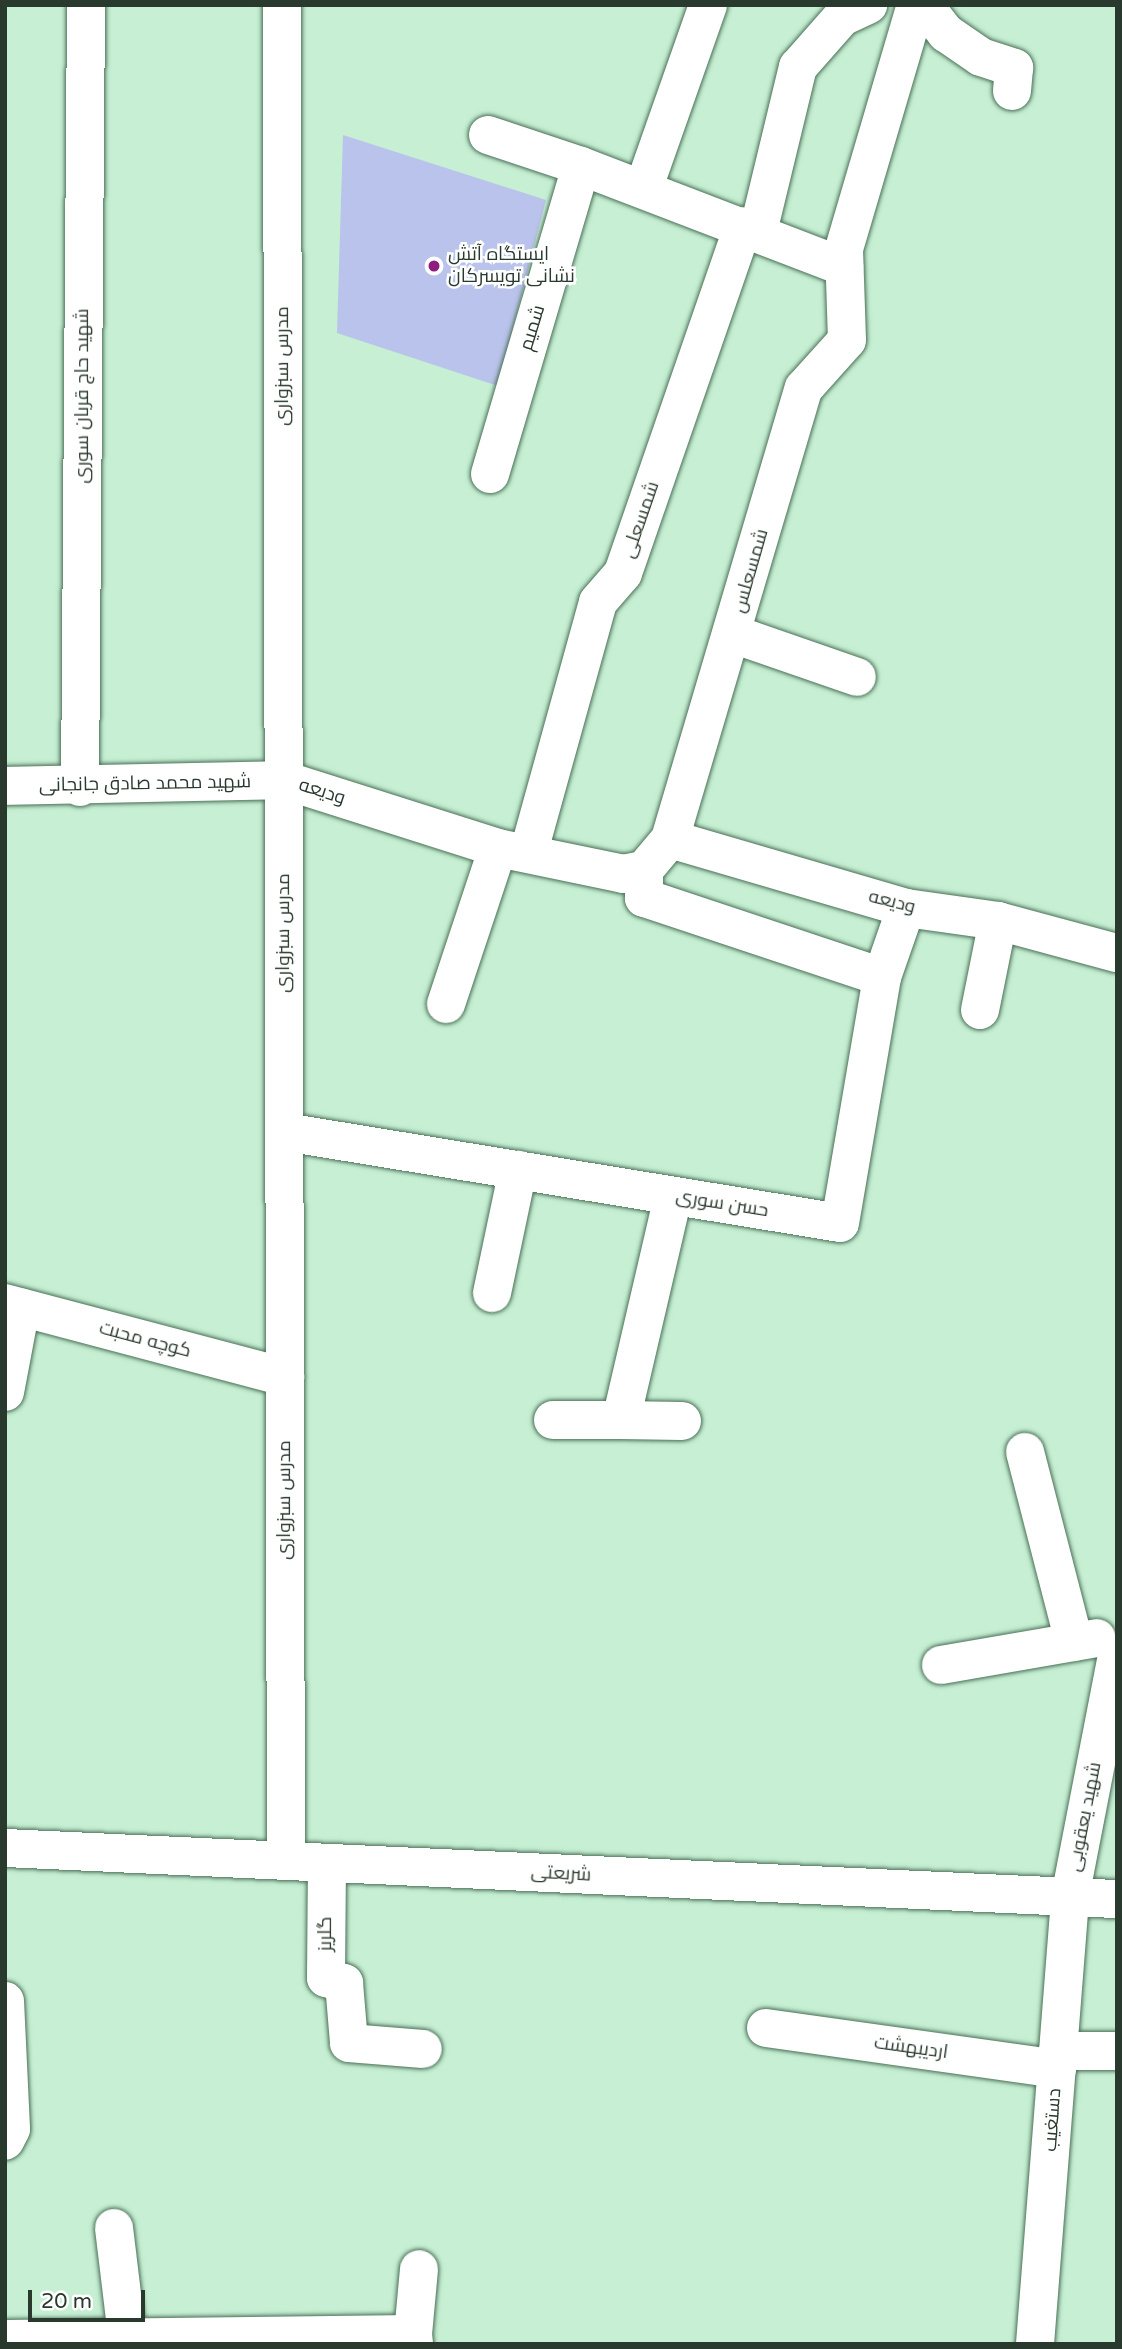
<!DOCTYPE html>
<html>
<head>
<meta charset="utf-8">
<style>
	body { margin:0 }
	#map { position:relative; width:1122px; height:2349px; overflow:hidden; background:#c6efd3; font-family:"Varela Round",Cairo,sans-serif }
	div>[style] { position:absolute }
	.building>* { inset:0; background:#bac3eb }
	.roads { filter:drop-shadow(0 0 2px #4a7057) drop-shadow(0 0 2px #4a7057) }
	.minor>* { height:38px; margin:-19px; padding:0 19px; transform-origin:19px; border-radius:19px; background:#fff }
	.major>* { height:38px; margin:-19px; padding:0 19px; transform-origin:19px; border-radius:19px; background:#fff }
	.dots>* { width:19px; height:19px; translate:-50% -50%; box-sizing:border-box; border:4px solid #fff; border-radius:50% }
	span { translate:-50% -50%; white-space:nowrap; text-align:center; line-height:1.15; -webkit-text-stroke:5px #fff; paint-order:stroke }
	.poi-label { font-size:19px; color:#29392e }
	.left { translate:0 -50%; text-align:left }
	.street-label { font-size:19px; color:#29392e }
	.frame { position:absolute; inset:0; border:7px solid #29392e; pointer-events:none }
	.scale { position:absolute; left:28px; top:2290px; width:117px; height:32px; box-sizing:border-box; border:4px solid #29392e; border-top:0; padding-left:9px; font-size:21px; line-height:24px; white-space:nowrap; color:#29392e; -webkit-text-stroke:5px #fff; paint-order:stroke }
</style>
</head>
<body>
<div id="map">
	<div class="building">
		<div style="clip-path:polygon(343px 135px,546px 200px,498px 386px,337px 333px)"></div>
	</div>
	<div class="roads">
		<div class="minor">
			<div style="left:924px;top:5px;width:36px;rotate:52deg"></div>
			<div style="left:946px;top:33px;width:42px;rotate:34.4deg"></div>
			<div style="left:981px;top:57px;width:35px;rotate:18deg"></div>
			<div style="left:1014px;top:68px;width:23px;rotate:95deg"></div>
			<div style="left:488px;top:135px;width:98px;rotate:18.4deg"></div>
			<div style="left:644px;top:187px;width:193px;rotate:-70.6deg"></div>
			<div style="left:758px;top:232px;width:170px;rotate:-76.4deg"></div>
			<div style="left:798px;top:67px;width:67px;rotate:-48.7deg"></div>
			<div style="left:842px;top:17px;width:29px;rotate:-25deg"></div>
			<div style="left:490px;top:474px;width:321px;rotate:-73.5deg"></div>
			<div style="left:581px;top:166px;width:282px;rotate:21deg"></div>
			<div style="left:733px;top:634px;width:131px;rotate:19.1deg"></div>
			<div style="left:5px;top:786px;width:279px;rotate:-1.2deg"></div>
			<div style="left:284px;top:780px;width:225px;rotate:17.6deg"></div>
			<div style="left:498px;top:848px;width:128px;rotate:11.7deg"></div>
			<div style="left:623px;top:874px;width:21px;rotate:-11deg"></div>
			<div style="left:80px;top:787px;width:782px;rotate:-89.56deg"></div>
			<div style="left:670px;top:839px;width:246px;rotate:16.3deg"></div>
			<div style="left:906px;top:908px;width:93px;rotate:8deg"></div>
			<div style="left:998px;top:921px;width:123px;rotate:15.1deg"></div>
			<div style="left:529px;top:851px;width:258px;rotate:-74.5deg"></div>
			<div style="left:598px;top:602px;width:38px;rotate:-49deg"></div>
			<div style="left:623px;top:573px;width:367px;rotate:-70.9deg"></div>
			<div style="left:882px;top:977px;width:251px;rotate:-161.6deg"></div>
			<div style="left:644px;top:898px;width:28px;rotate:-90deg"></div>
			<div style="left:644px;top:870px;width:40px;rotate:-50deg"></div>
			<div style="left:670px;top:839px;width:470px;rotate:-73.5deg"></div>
			<div style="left:804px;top:388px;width:64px;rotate:-48.1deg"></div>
			<div style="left:847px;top:340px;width:91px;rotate:-91.9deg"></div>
			<div style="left:844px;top:249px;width:254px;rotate:-73.6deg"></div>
			<div style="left:446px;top:1004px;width:164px;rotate:-71.6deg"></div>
			<div style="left:980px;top:1010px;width:91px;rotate:-78.6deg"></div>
			<div style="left:285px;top:1132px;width:562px;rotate:9.31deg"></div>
			<div style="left:840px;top:1223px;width:250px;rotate:-80.3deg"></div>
			<div style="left:882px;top:977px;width:73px;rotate:-70.8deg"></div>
			<div style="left:492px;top:1293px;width:126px;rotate:-78.1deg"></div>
			<div style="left:5px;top:1303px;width:290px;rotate:14.8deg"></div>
			<div style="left:5px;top:1392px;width:86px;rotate:-79.3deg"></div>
			<div style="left:553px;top:1420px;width:68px"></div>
			<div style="left:621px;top:1420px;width:230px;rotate:-76.9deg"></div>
			<div style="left:621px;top:1420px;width:61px;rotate:0.9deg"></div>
			<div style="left:1025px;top:1452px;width:196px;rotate:75.5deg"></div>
			<div style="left:941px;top:1665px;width:158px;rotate:-9.8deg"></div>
			<div style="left:327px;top:1863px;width:115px;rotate:90.5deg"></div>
			<div style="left:326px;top:1978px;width:19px;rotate:16deg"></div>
			<div style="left:344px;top:1983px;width:60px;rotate:85.2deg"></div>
			<div style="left:349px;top:2043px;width:74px;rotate:4.6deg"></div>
			<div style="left:5px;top:2001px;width:128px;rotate:87.3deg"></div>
			<div style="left:11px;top:2129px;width:13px;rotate:117deg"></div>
			<div style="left:766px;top:2028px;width:294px;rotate:8deg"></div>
			<div style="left:1058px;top:2051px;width:59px"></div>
			<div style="left:114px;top:2228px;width:117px;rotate:83.1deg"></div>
			<div style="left:413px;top:2334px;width:65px;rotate:-84.7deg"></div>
			<div style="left:5px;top:2339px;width:408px;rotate:-0.7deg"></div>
			<div style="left:413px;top:2334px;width:10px;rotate:84deg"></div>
			<div style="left:1035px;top:2344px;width:448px;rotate:-85.5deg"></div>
			<div style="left:1070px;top:1897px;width:247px;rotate:-79deg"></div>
		</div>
		<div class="major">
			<div style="left:282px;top:5px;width:1856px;rotate:89.88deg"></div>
			<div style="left:5px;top:1848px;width:1113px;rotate:2.63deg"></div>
		</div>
	</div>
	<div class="dots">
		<div style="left:434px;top:266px;background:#8f1d7e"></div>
	</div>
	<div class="poi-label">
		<span class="left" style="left:448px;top:266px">ایستگاه آتش<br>نشانی تویسرکان</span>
	</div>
	<div class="street-label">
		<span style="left:533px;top:328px;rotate:-73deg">شمیم</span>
		<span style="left:283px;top:366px;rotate:-90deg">مدرس سبزواری</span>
		<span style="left:83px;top:396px;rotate:-90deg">شهید حاج قربان سوری</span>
		<span style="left:641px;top:520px;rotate:-71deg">شمسعلی</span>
		<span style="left:751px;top:571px;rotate:-74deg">شمسعلس</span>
		<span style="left:145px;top:784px;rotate:-1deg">شهید محمد صادق جانجانی</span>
		<span style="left:322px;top:792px;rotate:18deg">ودیعه</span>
		<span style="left:892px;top:902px;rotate:14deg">ودیعه</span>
		<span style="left:284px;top:933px;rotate:-90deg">مدرس سبزواری</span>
		<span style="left:722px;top:1204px;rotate:9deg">حسن سوری</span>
		<span style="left:145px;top:1340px;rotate:15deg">کوچه محبت</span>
		<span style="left:285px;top:1500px;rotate:-90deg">مدرس سبزواری</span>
		<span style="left:1085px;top:1817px;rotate:-79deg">شهید یعقوبی</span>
		<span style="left:561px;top:1874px;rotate:3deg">شریعتی</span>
		<span style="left:326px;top:1934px;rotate:-90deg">گلریز</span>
		<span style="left:911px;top:2048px;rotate:8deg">اردیبهشت</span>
		<span style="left:1053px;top:2120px;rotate:-86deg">دستغیب</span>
	</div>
	<div class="frame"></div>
	<div class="scale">20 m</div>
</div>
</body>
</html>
